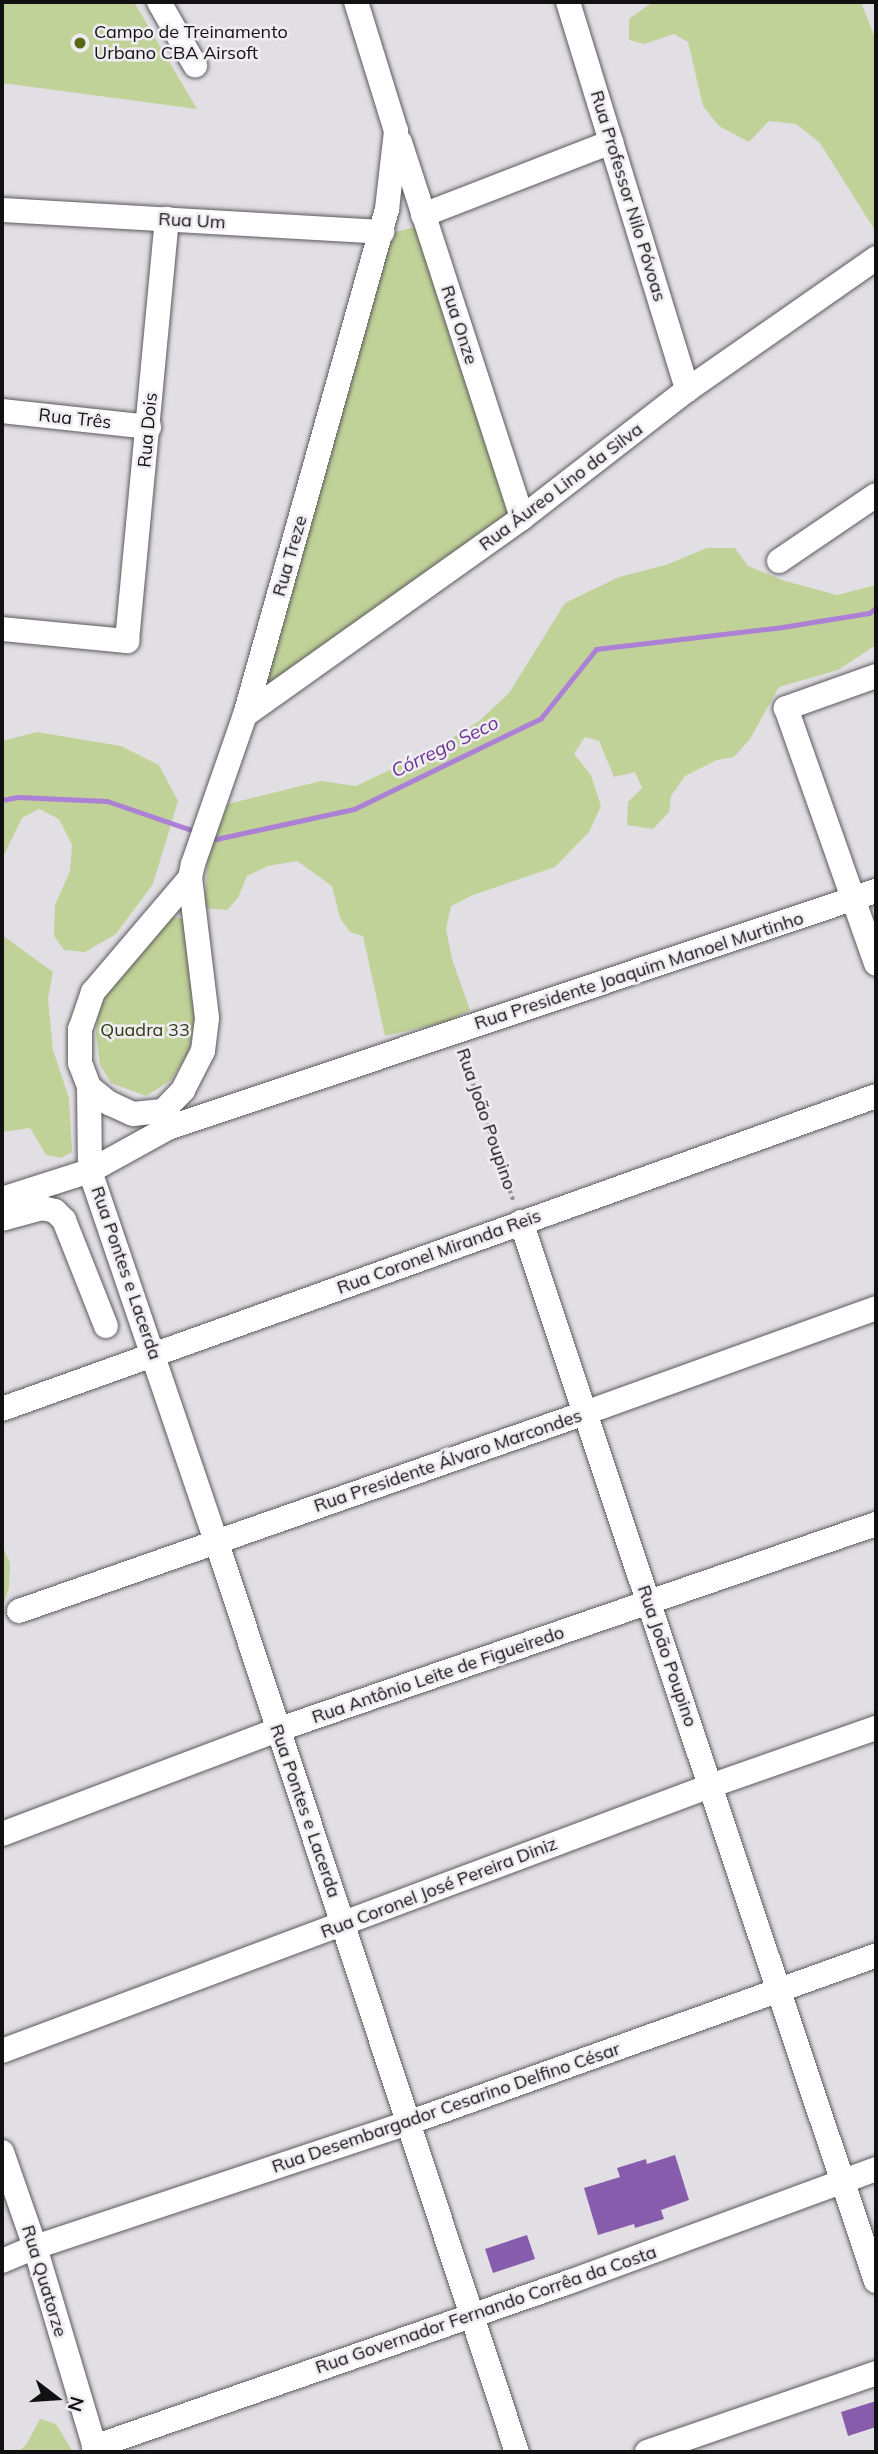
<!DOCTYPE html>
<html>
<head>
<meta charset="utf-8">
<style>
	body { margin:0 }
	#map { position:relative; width:878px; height:2454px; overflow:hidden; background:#e2dfe4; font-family:Mulish,sans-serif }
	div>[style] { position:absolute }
	.green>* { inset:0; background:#c1d298 }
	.stream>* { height:5px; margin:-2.5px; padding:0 2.5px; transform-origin:2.5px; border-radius:2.5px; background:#ac80d4 }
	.building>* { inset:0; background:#875cad }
	.path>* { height:3.5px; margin-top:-1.75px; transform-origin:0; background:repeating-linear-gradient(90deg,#928f93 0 3.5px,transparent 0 7px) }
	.roads { filter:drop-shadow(0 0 2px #5b595d) drop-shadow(0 0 2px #5b595d) }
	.minor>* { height:24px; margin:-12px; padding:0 12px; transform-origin:12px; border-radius:12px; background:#fff }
	.dots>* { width:19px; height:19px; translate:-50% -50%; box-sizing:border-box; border:4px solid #efedf1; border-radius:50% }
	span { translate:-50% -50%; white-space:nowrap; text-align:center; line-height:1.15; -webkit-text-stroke:5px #efedf1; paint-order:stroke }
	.poi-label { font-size:18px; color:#121112 }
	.left { translate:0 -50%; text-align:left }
	.street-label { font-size:18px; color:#121112 }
	.park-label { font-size:18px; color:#303a11 }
	.water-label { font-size:19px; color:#6a3294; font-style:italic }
	.frame { position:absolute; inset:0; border:4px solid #121112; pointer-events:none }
	.north { position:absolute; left:21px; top:2363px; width:70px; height:70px; -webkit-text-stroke:5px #efedf1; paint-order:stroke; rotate:107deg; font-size:19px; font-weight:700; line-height:28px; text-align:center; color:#121112 }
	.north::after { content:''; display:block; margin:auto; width:24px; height:32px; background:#121112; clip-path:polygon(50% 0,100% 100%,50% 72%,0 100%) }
</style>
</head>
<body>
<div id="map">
	<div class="green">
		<div style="clip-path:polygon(2px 2px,134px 2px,197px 109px,2px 83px)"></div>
		<div style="clip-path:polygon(653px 2px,861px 2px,876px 40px,876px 232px,820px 143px,796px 124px,769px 121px,749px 142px,719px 126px,703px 106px,688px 42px,674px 34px,644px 44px,629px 40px,629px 19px)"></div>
		<div style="clip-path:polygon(415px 227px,511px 512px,257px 692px,388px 234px)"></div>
		<div style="clip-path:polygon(707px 548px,735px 548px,748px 566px,785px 581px,837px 595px,876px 585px,876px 645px,838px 670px,779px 687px,750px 739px,734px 757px,717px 760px,685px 776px,671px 796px,669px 812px,653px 829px,627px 825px,628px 802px,642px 788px,635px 772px,614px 777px,599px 741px,585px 737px,574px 754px,591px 775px,601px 806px,589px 832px,555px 867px,473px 895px,451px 906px,446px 929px,452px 959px,470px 1010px,446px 1022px,385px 1036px,363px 936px,350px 932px,340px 918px,332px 886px,297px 861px,268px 866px,247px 876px,238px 898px,227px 910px,204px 908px,208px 857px,228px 804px,321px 781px,356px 786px,434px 749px,478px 722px,509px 693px,565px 603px,619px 577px,666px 565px)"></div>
		<div style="clip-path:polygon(37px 732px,121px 746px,159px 765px,178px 801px,153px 884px,116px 934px,85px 952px,64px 950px,54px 936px,55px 905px,70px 871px,72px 845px,59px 819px,39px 809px,22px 818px,2px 859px,2px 741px)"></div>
		<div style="clip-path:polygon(172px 916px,183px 919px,196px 1017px,189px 1052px,171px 1080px,146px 1096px,111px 1083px,100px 1065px,96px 1034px,98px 1011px,110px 987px)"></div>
		<div style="clip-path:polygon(2px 935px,53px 972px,48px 999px,53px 1050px,69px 1098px,72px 1152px,61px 1158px,46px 1155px,30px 1128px,2px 1132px)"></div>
		<div style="clip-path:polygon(2px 1545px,10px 1563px,9px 1588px,2px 1609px)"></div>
		<div style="clip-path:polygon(40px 2419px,56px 2424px,73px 2452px,18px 2452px,26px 2445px)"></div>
	</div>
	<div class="stream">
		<div style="left:2px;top:800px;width:16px;rotate:-11deg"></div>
		<div style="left:18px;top:797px;width:89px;rotate:2.6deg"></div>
		<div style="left:107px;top:801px;width:95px;rotate:19deg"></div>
		<div style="left:210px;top:837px;width:6px;rotate:18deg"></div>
		<div style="left:216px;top:839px;width:141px;rotate:-12.3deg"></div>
		<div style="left:354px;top:809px;width:208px;rotate:-25.9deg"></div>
		<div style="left:541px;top:718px;width:88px;rotate:-51.4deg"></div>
		<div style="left:596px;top:649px;width:187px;rotate:-6.7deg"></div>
		<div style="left:782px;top:627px;width:88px;rotate:-9.1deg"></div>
		<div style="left:869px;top:613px;width:9px;rotate:-36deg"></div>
	</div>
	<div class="building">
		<div style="clip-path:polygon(675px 2155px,689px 2200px,661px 2210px,664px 2219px,635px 2228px,634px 2224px,598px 2235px,584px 2188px,620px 2177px,617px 2168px,646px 2159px,647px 2164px)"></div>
		<div style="clip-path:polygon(527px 2235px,535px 2259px,493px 2273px,485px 2249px)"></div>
		<div style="clip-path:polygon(876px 2401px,876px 2427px,848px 2436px,841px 2412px)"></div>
	</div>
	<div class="path">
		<div style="left:462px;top:1051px;width:160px;rotate:71deg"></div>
	</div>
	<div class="roads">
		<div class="minor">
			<div style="left:159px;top:2px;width:73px;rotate:60.3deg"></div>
			<div style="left:568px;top:2px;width:406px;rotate:72.9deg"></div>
			<div style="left:400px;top:142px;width:395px;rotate:72deg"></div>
			<div style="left:2px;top:210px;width:381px;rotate:3.3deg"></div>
			<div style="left:423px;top:215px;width:202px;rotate:-21.2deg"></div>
			<div style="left:2px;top:411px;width:148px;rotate:6.2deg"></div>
			<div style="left:779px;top:561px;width:117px;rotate:-34.2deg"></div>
			<div style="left:2px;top:629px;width:126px;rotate:5.5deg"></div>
			<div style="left:127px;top:641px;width:424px;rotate:-84.6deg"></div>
			<div style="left:876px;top:676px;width:96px;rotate:160.4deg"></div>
			<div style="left:786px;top:708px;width:271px;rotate:70.6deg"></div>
			<div style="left:245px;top:715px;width:340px;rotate:-35.4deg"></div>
			<div style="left:522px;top:518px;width:209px;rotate:-37.8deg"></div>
			<div style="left:687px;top:390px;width:231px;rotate:-34.9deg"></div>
			<div style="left:190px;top:878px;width:150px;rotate:130.4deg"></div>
			<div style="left:93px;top:992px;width:39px;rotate:109deg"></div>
			<div style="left:80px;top:1029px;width:34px;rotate:90deg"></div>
			<div style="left:80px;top:1063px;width:26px;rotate:69deg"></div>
			<div style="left:89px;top:1087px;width:84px;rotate:89.3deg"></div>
			<div style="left:90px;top:1171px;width:393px;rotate:71.2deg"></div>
			<div style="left:217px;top:1543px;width:957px;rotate:71.74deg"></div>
			<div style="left:89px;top:1087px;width:26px;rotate:39deg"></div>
			<div style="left:109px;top:1103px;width:26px;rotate:25deg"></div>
			<div style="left:133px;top:1114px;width:30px;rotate:-6deg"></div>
			<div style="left:163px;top:1111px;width:29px;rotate:-46deg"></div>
			<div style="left:183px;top:1090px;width:44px;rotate:-62.9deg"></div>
			<div style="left:203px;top:1051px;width:33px;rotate:-83deg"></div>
			<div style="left:207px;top:1018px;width:141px;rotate:-96.9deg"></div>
			<div style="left:190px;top:878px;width:14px;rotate:-78deg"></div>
			<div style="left:193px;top:864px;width:158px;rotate:-70.8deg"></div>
			<div style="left:245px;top:715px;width:526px;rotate:-74.32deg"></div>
			<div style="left:387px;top:209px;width:79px;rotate:-83.4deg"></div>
			<div style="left:396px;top:131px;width:135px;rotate:-107.2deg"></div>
			<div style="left:2px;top:1199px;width:92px;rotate:-17.7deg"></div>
			<div style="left:90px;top:1171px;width:89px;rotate:-28.9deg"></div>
			<div style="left:168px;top:1128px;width:747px;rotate:-18.51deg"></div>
			<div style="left:2px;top:1219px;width:41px;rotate:-15.4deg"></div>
			<div style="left:42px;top:1208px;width:13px;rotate:13deg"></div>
			<div style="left:55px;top:1211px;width:13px;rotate:45deg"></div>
			<div style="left:64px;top:1220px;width:114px;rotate:68.4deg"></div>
			<div style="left:521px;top:1222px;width:1117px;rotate:71.47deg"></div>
			<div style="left:2px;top:1409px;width:928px;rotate:-19.7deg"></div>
			<div style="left:19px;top:1611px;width:600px;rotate:-19.28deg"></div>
			<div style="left:585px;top:1413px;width:309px;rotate:-19.8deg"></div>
			<div style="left:2px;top:1834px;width:294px;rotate:-20.7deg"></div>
			<div style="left:277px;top:1730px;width:633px;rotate:-18.98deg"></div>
			<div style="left:2px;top:2051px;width:756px;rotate:-20.52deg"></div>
			<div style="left:710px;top:1786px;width:176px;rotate:-19.3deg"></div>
			<div style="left:2px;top:2152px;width:101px;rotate:70.8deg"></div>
			<div style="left:35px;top:2247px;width:214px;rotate:73.4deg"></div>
			<div style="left:2px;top:2261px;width:36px;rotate:-23deg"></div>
			<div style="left:35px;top:2247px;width:393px;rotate:-18.4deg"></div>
			<div style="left:408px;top:2123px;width:497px;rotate:-19.7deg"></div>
			<div style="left:94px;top:2447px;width:503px;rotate:-19.16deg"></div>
			<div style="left:569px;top:2282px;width:327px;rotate:-20.2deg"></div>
			<div style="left:647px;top:2452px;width:242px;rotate:-19deg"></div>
		</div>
	</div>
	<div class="dots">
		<div style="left:80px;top:43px;background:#576914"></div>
	</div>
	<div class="poi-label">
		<span class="left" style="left:94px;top:43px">Campo de Treinamento<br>Urbano CBA Airsoft</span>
	</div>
	<div class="street-label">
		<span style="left:628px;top:196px;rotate:73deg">Rua Professor Nilo Póvoas</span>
		<span style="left:192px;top:221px;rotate:3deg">Rua Um</span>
		<span style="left:459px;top:325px;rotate:72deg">Rua Onze</span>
		<span style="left:75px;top:419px;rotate:6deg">Rua Três</span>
		<span style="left:148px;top:430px;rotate:-85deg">Rua Dois</span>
		<span style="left:561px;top:487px;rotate:-37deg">Rua Áureo Lino da Silva</span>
		<span style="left:290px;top:556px;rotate:-74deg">Rua Treze</span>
		<span style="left:639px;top:971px;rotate:-18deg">Rua Presidente Joaquim Manoel Murtinho</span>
		<span style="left:486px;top:1119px;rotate:71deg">Rua João Poupino</span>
		<span style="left:439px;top:1252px;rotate:-20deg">Rua Coronel Miranda Reis</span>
		<span style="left:126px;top:1273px;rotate:71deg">Rua Pontes e Lacerda</span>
		<span style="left:448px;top:1461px;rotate:-19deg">Rua Presidente Álvaro Marcondes</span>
		<span style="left:667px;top:1656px;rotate:71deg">Rua João Poupino</span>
		<span style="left:438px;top:1675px;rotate:-19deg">Rua Antônio Leite de Figueiredo</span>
		<span style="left:305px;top:1811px;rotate:71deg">Rua Pontes e Lacerda</span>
		<span style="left:439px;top:1888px;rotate:-21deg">Rua Coronel José Pereira Diniz</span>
		<span style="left:446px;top:2108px;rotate:-19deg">Rua Desembargador Cesarino Delfino César</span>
		<span style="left:44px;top:2281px;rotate:73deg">Rua Quatorze</span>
		<span style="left:486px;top:2310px;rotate:-19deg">Rua Governador Fernando Corrêa da Costa</span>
	</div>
	<div class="park-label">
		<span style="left:145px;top:1030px">Quadra 33</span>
	</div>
	<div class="water-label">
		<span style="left:445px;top:747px;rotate:-26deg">Córrego Seco</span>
	</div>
	<div class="frame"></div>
	<div class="north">N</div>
</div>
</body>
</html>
